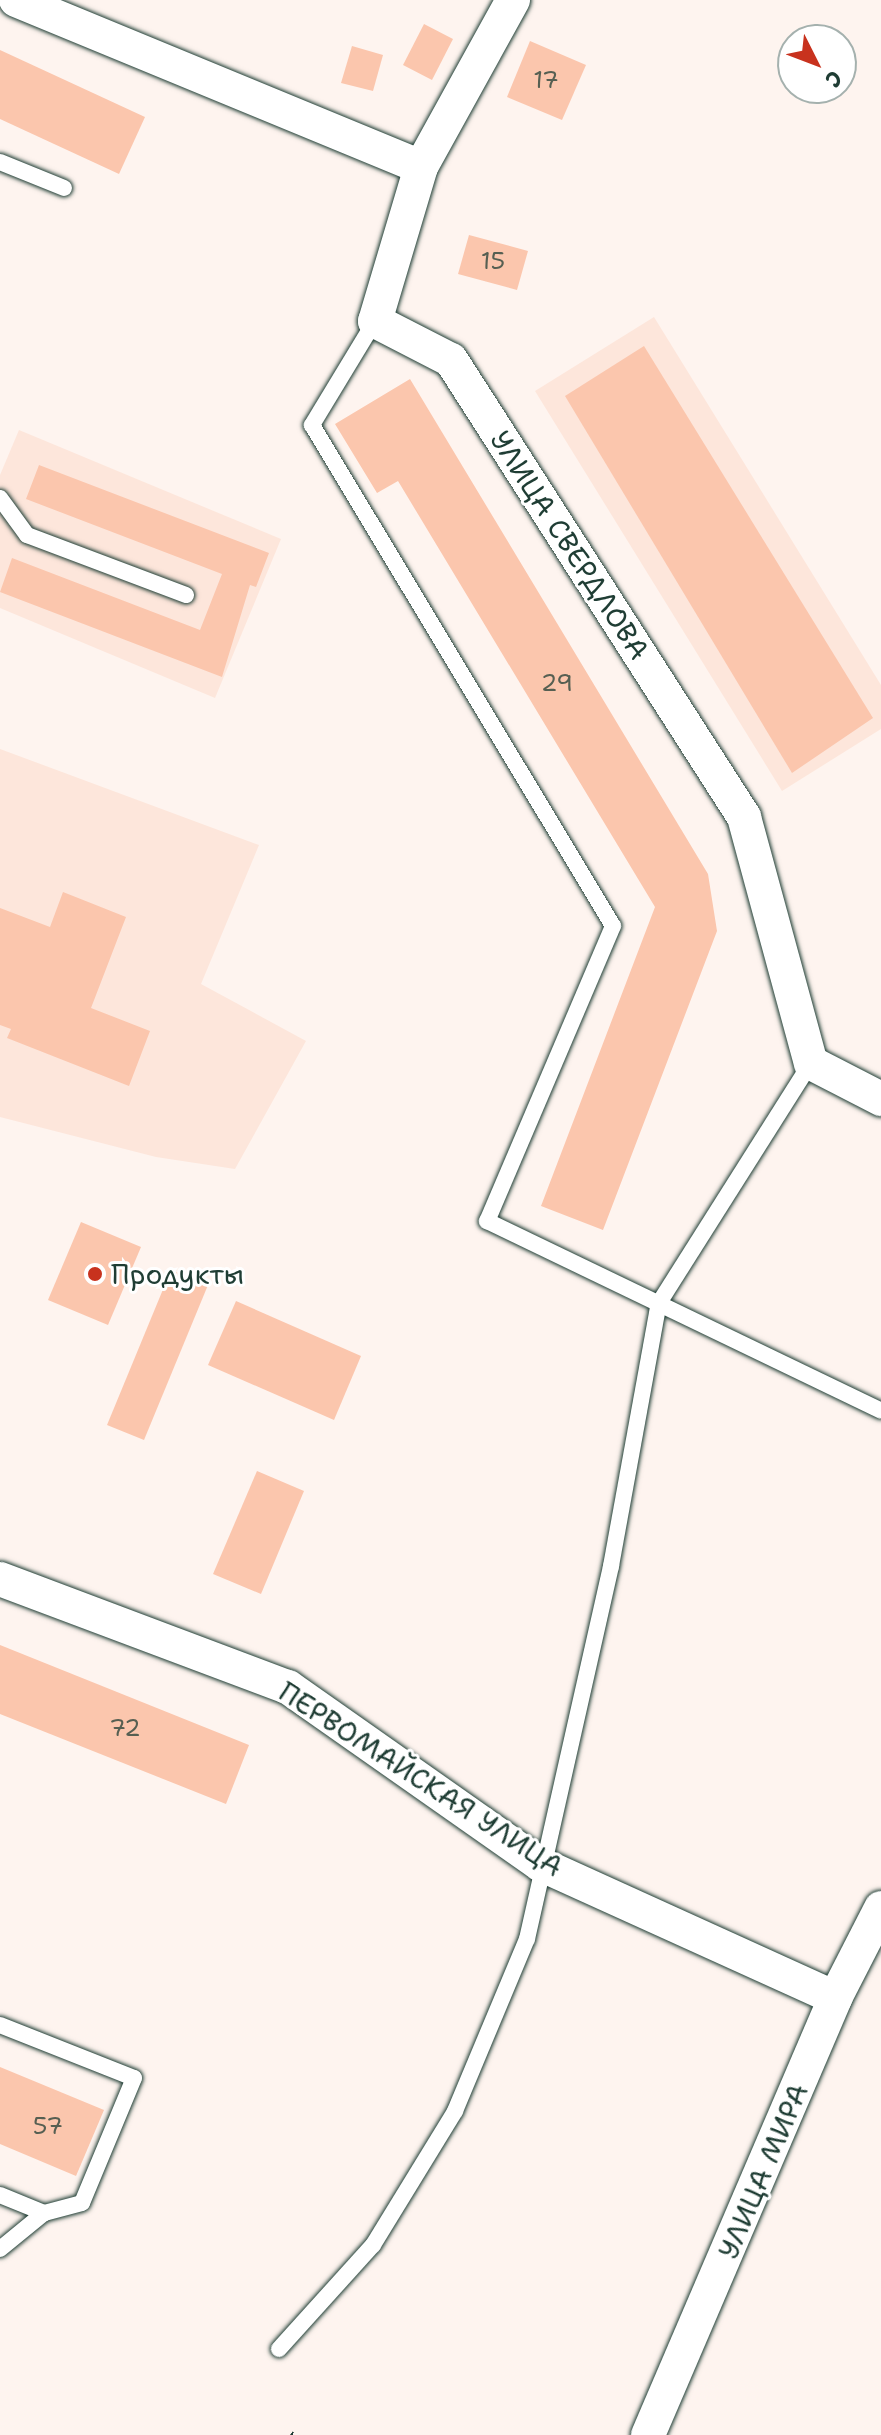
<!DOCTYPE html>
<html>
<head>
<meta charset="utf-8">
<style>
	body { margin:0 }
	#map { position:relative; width:881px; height:2435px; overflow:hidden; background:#fef4ef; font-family:"Shantell Sans",sans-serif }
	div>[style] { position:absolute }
	.built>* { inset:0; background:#fde6db }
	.building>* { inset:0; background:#fbc6ad }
	.path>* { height:5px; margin-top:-2.5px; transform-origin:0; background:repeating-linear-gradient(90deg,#1f3d34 0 2px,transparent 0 8px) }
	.roads { filter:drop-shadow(0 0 2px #1f3d34) drop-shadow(0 0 2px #1f3d34) }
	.lane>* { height:16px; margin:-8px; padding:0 8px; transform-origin:8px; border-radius:8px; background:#fff }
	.street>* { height:34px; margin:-17px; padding:0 17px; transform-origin:17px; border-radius:17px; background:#fff }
	.dots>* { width:22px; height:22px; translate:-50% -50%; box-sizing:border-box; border:4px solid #fff; border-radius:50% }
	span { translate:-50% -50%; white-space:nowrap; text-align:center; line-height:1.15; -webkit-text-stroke:6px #fff; paint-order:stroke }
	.number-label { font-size:24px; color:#565f52 }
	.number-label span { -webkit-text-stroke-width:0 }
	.street-label { font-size:28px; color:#1f3d34 }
	.poi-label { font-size:28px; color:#1f3d34 }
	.left { translate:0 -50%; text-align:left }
	.north { position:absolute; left:777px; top:24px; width:80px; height:80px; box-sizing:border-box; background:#fff; border:2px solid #a5b1ae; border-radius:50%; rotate:132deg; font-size:22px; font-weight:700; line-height:32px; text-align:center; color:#1f3d34 }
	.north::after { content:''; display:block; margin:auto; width:28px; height:36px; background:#c8321e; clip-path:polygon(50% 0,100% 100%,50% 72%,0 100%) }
</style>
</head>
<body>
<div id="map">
	<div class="built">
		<div style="clip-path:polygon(654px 317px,881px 685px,881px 729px,782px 791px,535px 391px)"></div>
		<div style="clip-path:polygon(19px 430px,281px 539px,215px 698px,0 608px,0 475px)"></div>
		<div style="clip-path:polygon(0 749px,259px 845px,201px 984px,306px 1041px,235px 1169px,156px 1157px,0 1117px)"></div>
	</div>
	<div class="building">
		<div style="clip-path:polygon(424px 24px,453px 39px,432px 80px,403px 65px)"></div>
		<div style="clip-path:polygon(530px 41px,586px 65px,562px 120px,507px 97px)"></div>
		<div style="clip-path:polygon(352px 46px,383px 55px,373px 91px,341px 83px)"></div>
		<div style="clip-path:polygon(0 50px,145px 117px,119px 174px,0 119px)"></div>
		<div style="clip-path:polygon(469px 235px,528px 251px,517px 290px,458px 274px)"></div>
		<div style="clip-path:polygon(644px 346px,873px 718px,792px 773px,565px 396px)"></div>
		<div style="clip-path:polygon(410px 379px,708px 874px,717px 931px,603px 1230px,541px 1206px,655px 907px,398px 481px,377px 493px,335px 424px)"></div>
		<div style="clip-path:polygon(39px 465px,269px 553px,256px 587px,250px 585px,222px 677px,0 592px,12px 558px,200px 630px,222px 574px,26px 499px)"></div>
		<div style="clip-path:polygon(63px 892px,126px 917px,91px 1008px,150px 1031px,129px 1086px,7px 1038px,11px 1029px,0 1025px,0 908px,50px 927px)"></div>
		<div style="clip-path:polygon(81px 1222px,141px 1247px,108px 1325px,48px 1300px)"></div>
		<div style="clip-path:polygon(171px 1270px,208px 1285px,144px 1440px,107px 1425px)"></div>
		<div style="clip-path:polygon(236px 1301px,361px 1356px,334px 1420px,208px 1365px)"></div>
		<div style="clip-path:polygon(257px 1471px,304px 1491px,261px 1594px,213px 1574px)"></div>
		<div style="clip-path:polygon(0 1645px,249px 1745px,226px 1804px,0 1714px)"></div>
		<div style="clip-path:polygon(0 2067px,104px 2110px,76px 2176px,0 2144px)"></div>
	</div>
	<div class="path">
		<div style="left:291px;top:2433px;width:4px;rotate:34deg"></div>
	</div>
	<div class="roads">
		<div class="lane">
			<div style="left:0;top:162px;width:69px;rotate:22.1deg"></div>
			<div style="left:375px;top:321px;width:122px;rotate:121.2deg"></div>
			<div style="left:312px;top:425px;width:584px;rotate:59deg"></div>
			<div style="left:613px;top:926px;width:321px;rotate:113.1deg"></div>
			<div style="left:487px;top:1221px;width:437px;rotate:25.7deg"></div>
			<div style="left:0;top:498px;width:46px;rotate:53.9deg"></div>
			<div style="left:27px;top:535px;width:170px;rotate:20.7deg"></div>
			<div style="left:0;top:2025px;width:144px;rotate:21.6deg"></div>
			<div style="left:134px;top:2078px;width:135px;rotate:112.6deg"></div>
			<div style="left:82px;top:2203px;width:39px;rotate:165deg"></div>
			<div style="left:0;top:2195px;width:48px;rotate:22.2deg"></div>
			<div style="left:44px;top:2213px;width:57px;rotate:140.7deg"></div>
			<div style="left:279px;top:2349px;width:140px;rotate:-47.9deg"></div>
			<div style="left:373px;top:2245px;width:157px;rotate:-58.5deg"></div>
			<div style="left:455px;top:2111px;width:186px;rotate:-67.3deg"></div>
			<div style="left:527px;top:1939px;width:382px;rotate:-77.3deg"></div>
			<div style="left:611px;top:1566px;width:267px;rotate:-79.7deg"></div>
			<div style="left:659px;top:1303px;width:284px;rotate:-57.7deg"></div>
		</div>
		<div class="street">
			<div style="left:16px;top:0;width:438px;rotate:22.4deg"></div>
			<div style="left:513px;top:0;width:191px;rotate:118.9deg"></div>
			<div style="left:421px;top:167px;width:161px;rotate:106.6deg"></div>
			<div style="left:375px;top:321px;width:85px;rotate:27.2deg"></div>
			<div style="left:451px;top:360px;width:543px;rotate:57.33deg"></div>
			<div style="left:744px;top:817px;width:255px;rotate:74.8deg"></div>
			<div style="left:811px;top:1063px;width:79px;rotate:27.2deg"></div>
			<div style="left:0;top:1579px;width:308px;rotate:20.6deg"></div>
			<div style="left:288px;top:1687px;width:308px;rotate:35.1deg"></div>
			<div style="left:540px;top:1864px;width:324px;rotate:24.4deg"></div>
			<div style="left:648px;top:2435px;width:475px;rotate:-66.8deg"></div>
			<div style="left:835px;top:1998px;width:101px;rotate:-62.9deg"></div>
		</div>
	</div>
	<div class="dots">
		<div style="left:95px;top:1274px;background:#c8321e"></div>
	</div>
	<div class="number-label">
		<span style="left:546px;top:81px">17</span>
		<span style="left:493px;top:262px">15</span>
		<span style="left:557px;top:684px">29</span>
		<span style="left:125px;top:1729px">72</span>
		<span style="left:48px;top:2127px">57</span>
	</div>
	<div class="street-label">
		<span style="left:570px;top:545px;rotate:57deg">УЛИЦА СВЕРДЛОВА</span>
		<span style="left:421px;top:1779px;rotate:33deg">ПЕРВОМАЙСКАЯ УЛИЦА</span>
		<span style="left:763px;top:2171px;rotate:-67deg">УЛИЦА МИРА</span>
	</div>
	<div class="poi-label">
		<span class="left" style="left:111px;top:1274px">Продукты</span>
	</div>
	<div class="north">С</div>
</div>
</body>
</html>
